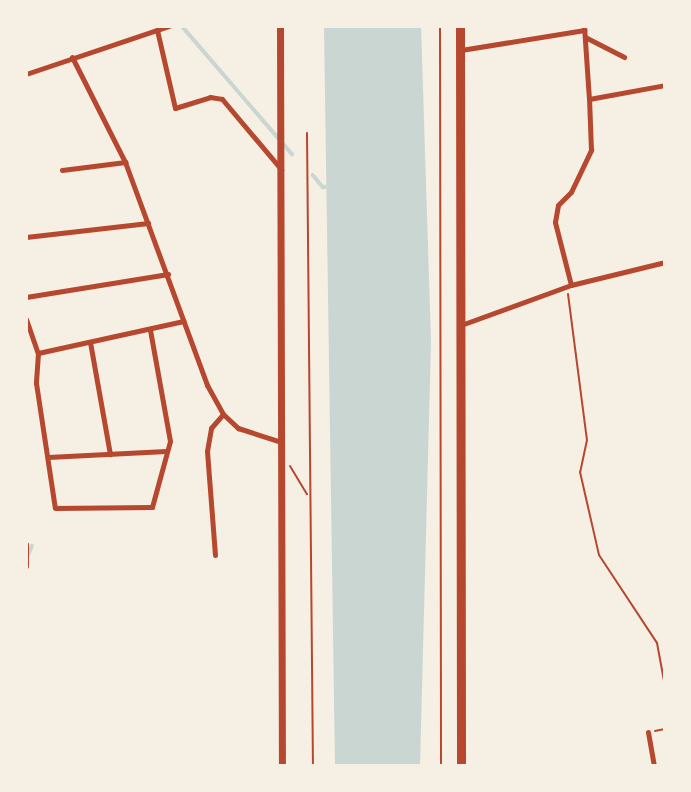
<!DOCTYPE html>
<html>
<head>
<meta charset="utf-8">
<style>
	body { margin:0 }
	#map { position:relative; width:691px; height:792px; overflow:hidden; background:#f6efe4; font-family:Bitter,serif }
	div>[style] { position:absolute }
	.water>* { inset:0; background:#c9d6d2 }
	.stream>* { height:3.5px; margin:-1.75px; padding:0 1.75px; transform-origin:1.75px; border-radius:1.75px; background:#c9d6d2 }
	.path>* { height:2px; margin:-1px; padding:0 1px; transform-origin:1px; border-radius:1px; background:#b5482f }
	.minor>* { height:5px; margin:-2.5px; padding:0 2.5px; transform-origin:2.5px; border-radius:2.5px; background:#b5482f }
	.tertiary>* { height:7px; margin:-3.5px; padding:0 3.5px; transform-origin:3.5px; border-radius:3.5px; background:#b5482f }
	.primary>* { height:9px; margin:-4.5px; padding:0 4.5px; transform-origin:4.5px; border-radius:4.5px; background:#b5482f }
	span { translate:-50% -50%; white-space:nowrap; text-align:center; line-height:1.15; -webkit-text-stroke:7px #f6efe4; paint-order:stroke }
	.frame { position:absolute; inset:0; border:28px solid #f6efe4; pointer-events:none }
</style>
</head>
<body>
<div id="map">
	<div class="water">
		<div style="clip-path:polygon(324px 26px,421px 26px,431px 341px,420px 766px,335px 766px)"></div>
	</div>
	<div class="stream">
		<div style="left:182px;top:26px;width:169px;rotate:49.3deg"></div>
		<div style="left:313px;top:175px;width:16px;rotate:50deg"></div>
		<div style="left:323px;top:187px;width:7px;rotate:-8deg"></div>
		<div style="left:27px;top:557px;width:12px;rotate:-66deg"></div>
	</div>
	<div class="path">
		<div style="left:440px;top:26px;width:740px;rotate:89.92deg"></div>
		<div style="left:307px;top:133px;width:633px;rotate:89.46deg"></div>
		<div style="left:568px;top:294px;width:147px;rotate:82.6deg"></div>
		<div style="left:587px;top:440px;width:33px;rotate:102deg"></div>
		<div style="left:580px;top:472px;width:85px;rotate:77.1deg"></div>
		<div style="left:599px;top:555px;width:105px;rotate:56.6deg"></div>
		<div style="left:657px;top:643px;width:44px;rotate:79.5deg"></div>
		<div style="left:290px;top:466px;width:33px;rotate:59deg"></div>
		<div style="left:655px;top:731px;width:10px;rotate:-11deg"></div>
	</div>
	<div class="minor">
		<div style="left:584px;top:26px;width:73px;rotate:86.1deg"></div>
		<div style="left:589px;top:99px;width:77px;rotate:-10.4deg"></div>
		<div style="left:157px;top:30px;width:80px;rotate:77deg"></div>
		<div style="left:175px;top:108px;width:37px;rotate:-17deg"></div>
		<div style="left:210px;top:97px;width:12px;rotate:9deg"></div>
		<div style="left:222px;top:99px;width:92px;rotate:49.9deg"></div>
		<div style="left:585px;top:37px;width:44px;rotate:27.1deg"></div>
		<div style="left:461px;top:50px;width:125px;rotate:-9.2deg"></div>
		<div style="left:72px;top:57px;width:118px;rotate:63.2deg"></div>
		<div style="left:125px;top:162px;width:238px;rotate:69.8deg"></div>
		<div style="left:207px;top:385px;width:33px;rotate:61deg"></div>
		<div style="left:223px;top:414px;width:21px;rotate:43deg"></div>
		<div style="left:238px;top:428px;width:45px;rotate:18deg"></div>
		<div style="left:26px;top:74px;width:151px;rotate:-18.6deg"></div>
		<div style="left:62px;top:170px;width:64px;rotate:-7.2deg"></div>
		<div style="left:26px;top:237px;width:123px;rotate:-6.5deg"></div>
		<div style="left:571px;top:285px;width:65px;rotate:-104.3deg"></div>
		<div style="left:555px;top:222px;width:17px;rotate:-80deg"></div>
		<div style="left:558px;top:205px;width:18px;rotate:-45deg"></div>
		<div style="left:571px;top:192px;width:47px;rotate:-64.5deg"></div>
		<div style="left:591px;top:150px;width:51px;rotate:-92.2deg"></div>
		<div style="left:26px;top:297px;width:144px;rotate:-9.2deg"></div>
		<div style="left:26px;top:319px;width:36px;rotate:71deg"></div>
		<div style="left:38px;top:353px;width:149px;rotate:-12.4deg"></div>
		<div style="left:461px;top:325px;width:117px;rotate:-20deg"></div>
		<div style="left:571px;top:285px;width:97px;rotate:-13.7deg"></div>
		<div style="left:90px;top:342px;width:114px;rotate:79.9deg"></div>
		<div style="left:38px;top:353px;width:30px;rotate:94deg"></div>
		<div style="left:36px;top:383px;width:126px;rotate:81.4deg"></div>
		<div style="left:55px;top:508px;width:97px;rotate:-0.6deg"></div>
		<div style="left:152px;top:507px;width:68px;rotate:-74.7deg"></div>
		<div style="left:170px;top:441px;width:113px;rotate:-100.2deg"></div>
		<div style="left:48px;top:457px;width:118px;rotate:-2.9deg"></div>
		<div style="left:26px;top:544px;width:22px;rotate:90deg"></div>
		<div style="left:215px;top:555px;width:104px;rotate:-94.4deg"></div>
		<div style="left:207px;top:451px;width:23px;rotate:-80deg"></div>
		<div style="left:211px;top:428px;width:18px;rotate:-49deg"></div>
		<div style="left:648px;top:732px;width:35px;rotate:80deg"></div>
	</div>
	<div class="tertiary">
		<div style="left:280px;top:26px;width:740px;rotate:89.85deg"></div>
	</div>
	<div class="primary">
		<div style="left:460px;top:26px;width:740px;rotate:89.92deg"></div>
	</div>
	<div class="frame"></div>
</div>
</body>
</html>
